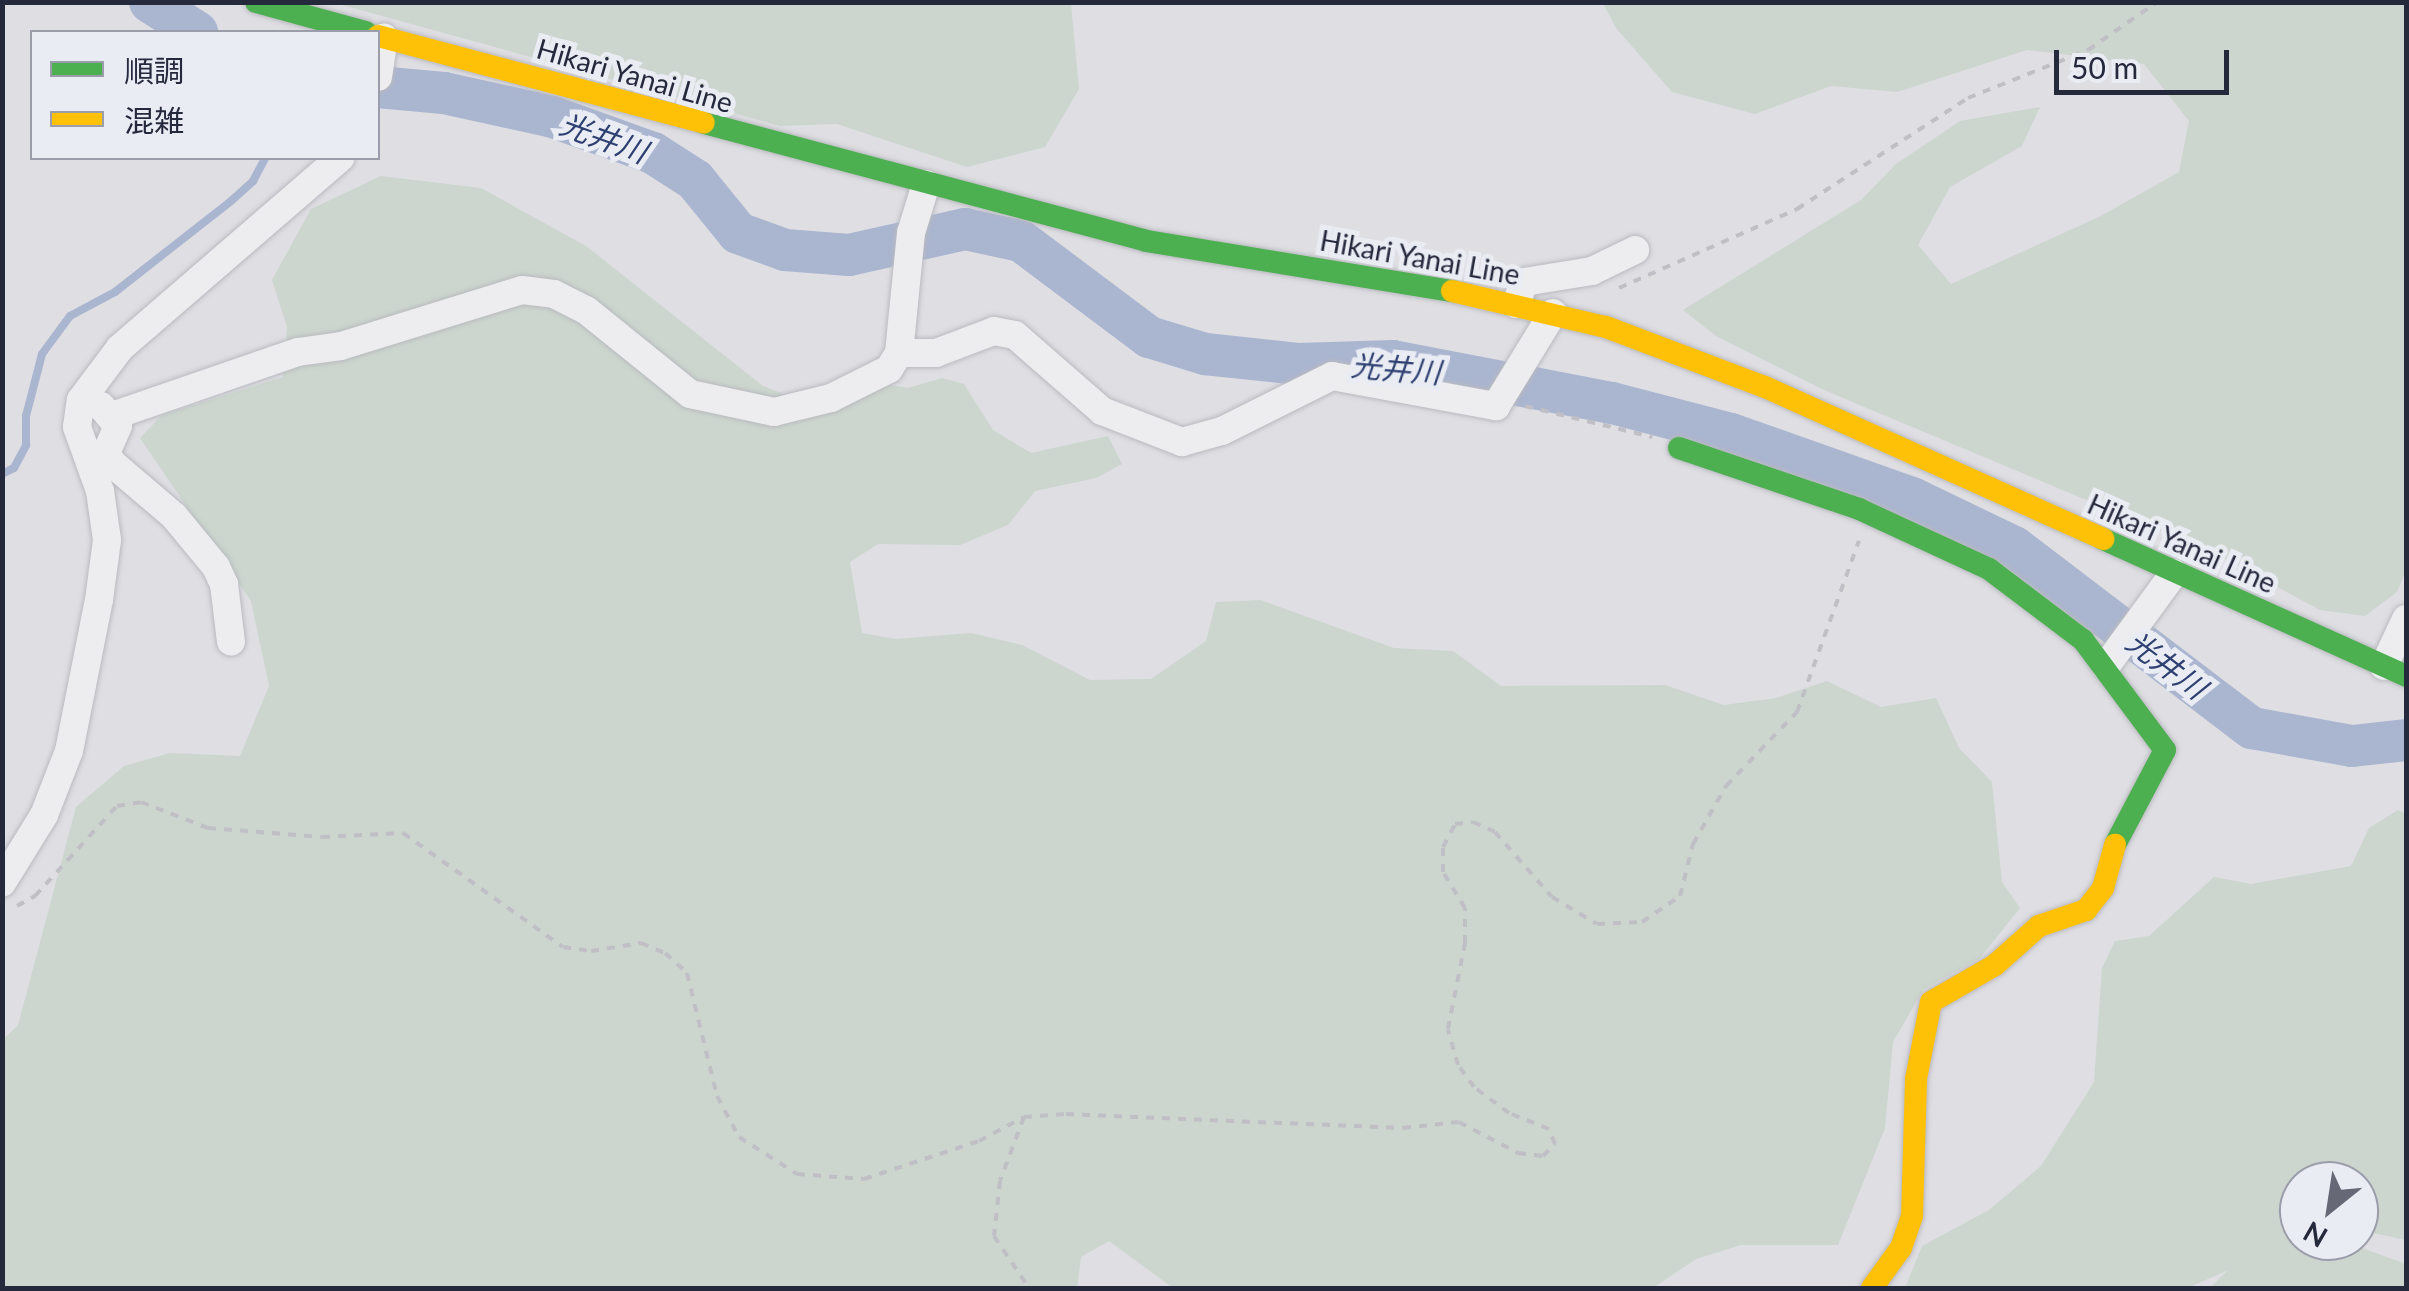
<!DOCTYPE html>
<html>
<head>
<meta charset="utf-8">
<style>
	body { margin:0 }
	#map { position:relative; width:2409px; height:1291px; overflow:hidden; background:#dedee3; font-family:Lato,"Noto Sans JP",sans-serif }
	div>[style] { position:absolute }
	.green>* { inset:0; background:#ccd6ce }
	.stream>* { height:8px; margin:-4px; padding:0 4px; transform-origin:4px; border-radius:4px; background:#aab5d0 }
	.river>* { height:42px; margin:-21px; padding:0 21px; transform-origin:21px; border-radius:21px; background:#aab5d0 }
	.path>* { height:4px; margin-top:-2px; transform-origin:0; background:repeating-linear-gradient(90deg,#bfbfc5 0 8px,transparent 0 16px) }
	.roads { filter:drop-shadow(0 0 2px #b9babf) drop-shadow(0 0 2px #b9babf) }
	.street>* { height:28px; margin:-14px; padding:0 14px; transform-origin:14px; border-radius:14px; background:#ededf0 }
	.fast>* { height:22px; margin:-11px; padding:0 11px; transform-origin:11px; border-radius:11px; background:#4caf50 }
	.slow>* { height:22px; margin:-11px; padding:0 11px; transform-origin:11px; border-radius:11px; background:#ffc107 }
	span { translate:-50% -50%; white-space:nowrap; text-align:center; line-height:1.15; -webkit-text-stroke:10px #eaecf4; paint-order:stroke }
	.street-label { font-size:28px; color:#25293c }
	.water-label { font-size:30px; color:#2e4071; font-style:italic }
	.frame { position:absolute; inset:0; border:5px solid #25293c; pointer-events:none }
	.legend { position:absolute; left:30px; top:30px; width:350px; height:130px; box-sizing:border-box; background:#eaecf4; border:2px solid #9b9eaa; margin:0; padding:12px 18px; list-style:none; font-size:30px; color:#25293c }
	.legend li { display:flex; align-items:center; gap:20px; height:50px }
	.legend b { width:50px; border:2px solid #9b9eaa }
	.north { position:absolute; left:2279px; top:1161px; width:100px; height:100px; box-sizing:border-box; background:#eaecf4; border:2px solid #9b9eaa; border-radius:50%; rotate:210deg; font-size:28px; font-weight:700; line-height:40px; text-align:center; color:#25293c }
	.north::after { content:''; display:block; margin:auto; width:35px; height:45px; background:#666876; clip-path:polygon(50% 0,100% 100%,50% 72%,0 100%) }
	.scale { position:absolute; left:2054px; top:50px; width:175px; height:45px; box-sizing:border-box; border:5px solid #25293c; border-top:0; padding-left:12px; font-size:30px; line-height:35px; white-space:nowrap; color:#25293c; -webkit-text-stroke:8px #eaecf4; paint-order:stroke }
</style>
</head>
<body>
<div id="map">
	<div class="green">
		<div style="clip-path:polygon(335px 3px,1071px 3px,1079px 89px,1045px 147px,967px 167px,837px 124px,780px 126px)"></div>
		<div style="clip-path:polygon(1603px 3px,2406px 3px,2406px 571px,2397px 592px,2365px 616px,2320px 610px,2220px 556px,1824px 390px,1716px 336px,1683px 310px,1861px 200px,1896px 164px,1960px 121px,2040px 107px,2022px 146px,1950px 187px,1918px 245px,1951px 284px,2099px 217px,2179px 172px,2189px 121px,2144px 64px,2027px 50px,1897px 92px,1831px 86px,1755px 114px,1672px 92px,1616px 28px)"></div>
		<div style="clip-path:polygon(381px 176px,481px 188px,586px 246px,763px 386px,824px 409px,884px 384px,908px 388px,942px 378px,964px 384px,993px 430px,1031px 453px,1108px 436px,1122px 464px,1096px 478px,1035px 491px,1008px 525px,960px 545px,878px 544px,850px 562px,862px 633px,896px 639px,971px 633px,1022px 645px,1090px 680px,1151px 679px,1206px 641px,1216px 602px,1260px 600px,1394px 648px,1453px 651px,1501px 686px,1665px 685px,1724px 705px,1776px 698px,1827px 681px,1881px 707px,1936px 698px,1959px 748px,1992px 782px,2002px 882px,2020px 908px,1980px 958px,1923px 990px,1893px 1042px,1885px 1128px,1838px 1245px,1741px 1245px,1696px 1259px,1653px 1288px,1173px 1288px,1109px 1241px,1081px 1257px,1077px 1288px,3px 1288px,2px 1041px,18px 1025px,76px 807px,124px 766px,170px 753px,240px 756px,269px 686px,251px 601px,140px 438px,162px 415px,283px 377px,287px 327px,272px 280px,311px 209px)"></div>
		<div style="clip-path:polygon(2398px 810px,2406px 814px,2406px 1240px,2359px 1230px,2359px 1181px,2299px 1181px,2299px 1241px,2343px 1241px,2406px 1264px,2406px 1288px,2210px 1288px,2228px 1270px,2188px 1288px,1905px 1288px,1922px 1246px,1989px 1210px,2041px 1166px,2094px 1082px,2102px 968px,2115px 941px,2149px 936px,2214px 877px,2251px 884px,2351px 866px,2369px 828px)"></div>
	</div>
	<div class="stream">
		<div style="left:2px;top:474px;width:13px;rotate:-27deg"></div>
		<div style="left:14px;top:468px;width:26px;rotate:-62deg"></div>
		<div style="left:26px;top:445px;width:29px;rotate:-90deg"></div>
		<div style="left:26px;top:416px;width:64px;rotate:-75.5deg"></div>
		<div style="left:42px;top:354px;width:47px;rotate:-53.6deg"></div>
		<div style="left:70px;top:316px;width:51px;rotate:-28.1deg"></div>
		<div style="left:115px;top:292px;width:147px;rotate:-38.1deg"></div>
		<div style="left:231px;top:201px;width:30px;rotate:-42deg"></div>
		<div style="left:253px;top:181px;width:26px;rotate:-62deg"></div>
	</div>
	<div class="river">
		<div style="left:150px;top:2px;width:56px;rotate:32.6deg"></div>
		<div style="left:378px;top:87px;width:66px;rotate:5.2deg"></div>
		<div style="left:444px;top:93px;width:112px;rotate:12.4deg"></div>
		<div style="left:553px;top:117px;width:106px;rotate:19.8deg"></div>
		<div style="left:653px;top:153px;width:50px;rotate:32.7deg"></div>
		<div style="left:695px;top:180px;width:68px;rotate:50.9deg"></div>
		<div style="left:738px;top:233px;width:50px;rotate:19.9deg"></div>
		<div style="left:785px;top:250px;width:64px;rotate:4.5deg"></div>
		<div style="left:849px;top:255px;width:119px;rotate:-12.6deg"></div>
		<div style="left:965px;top:229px;width:57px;rotate:12.1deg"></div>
		<div style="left:1021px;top:241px;width:160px;rotate:36.9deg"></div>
		<div style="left:1149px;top:337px;width:59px;rotate:16.9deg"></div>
		<div style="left:1205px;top:354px;width:95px;rotate:6.1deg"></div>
		<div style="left:1299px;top:364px;width:94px;rotate:-1.8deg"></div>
		<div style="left:1393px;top:361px;width:223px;rotate:10.9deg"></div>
		<div style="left:1612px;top:403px;width:123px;rotate:14.6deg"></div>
		<div style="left:1731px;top:434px;width:192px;rotate:19.5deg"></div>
		<div style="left:1912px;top:498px;width:113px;rotate:25.7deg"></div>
		<div style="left:2014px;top:547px;width:299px;rotate:37.3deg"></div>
		<div style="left:2252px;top:728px;width:102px;rotate:10.2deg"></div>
		<div style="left:2352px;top:746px;width:54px;rotate:-6.3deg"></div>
	</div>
	<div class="path">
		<div style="left:1619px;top:288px;width:195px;rotate:-23.9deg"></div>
		<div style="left:1797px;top:209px;width:204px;rotate:-33deg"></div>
		<div style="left:1968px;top:98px;width:129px;rotate:-21.8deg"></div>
		<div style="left:2088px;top:50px;width:84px;rotate:-34.8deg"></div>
		<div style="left:1525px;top:406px;width:131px;rotate:13.7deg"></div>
		<div style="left:17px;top:906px;width:21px;rotate:-29deg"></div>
		<div style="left:35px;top:896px;width:122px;rotate:-47.7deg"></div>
		<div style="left:117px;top:806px;width:24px;rotate:-9deg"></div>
		<div style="left:141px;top:802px;width:72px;rotate:21.2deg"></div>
		<div style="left:208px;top:828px;width:114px;rotate:4.5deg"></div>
		<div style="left:322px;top:837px;width:81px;rotate:-2.8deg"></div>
		<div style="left:403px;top:833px;width:196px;rotate:35.5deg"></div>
		<div style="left:563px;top:947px;width:28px;rotate:8deg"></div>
		<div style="left:591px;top:951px;width:51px;rotate:-9.1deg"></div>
		<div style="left:641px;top:943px;width:26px;rotate:23deg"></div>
		<div style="left:665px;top:953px;width:30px;rotate:42deg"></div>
		<div style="left:687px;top:973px;width:127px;rotate:76.3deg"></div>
		<div style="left:717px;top:1096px;width:47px;rotate:61.8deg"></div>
		<div style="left:739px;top:1137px;width:69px;rotate:32.5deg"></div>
		<div style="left:797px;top:1174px;width:67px;rotate:4.3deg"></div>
		<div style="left:864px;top:1179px;width:121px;rotate:-18.3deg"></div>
		<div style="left:979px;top:1141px;width:51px;rotate:-28.1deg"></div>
		<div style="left:1024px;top:1117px;width:42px;rotate:-4.1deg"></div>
		<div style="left:1066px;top:1114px;width:337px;rotate:2.4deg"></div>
		<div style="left:1403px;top:1128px;width:56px;rotate:-6.1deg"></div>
		<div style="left:1459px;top:1122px;width:67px;rotate:27.7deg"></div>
		<div style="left:1518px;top:1153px;width:25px;rotate:7deg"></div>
		<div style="left:1543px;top:1156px;width:17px;rotate:-45deg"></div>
		<div style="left:1555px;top:1144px;width:16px;rotate:-112deg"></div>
		<div style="left:1549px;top:1129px;width:43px;rotate:-158.2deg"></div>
		<div style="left:1509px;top:1113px;width:44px;rotate:-143.4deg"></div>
		<div style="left:1474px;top:1087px;width:27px;rotate:-126deg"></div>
		<div style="left:1458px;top:1065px;width:37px;rotate:-106deg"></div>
		<div style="left:1448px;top:1029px;width:88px;rotate:-78.8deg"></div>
		<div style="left:1465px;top:943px;width:35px;rotate:-90deg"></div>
		<div style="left:1465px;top:908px;width:42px;rotate:-121.4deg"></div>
		<div style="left:1443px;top:872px;width:25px;rotate:-90deg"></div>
		<div style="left:1443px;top:847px;width:26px;rotate:-62deg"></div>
		<div style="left:1455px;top:824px;width:18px;rotate:-6deg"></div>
		<div style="left:1473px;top:822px;width:24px;rotate:24deg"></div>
		<div style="left:1495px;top:832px;width:86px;rotate:48.8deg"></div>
		<div style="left:1552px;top:897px;width:52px;rotate:31deg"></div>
		<div style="left:1597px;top:924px;width:45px;rotate:-2.5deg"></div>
		<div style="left:1642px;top:922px;width:46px;rotate:-34.4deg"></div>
		<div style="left:1680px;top:896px;width:54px;rotate:-76deg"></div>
		<div style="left:1693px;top:844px;width:67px;rotate:-60.4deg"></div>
		<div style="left:1726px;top:786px;width:103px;rotate:-46.2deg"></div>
		<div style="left:1797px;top:712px;width:182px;rotate:-70.1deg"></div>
		<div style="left:1024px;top:1117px;width:68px;rotate:110.6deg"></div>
		<div style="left:1000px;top:1181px;width:55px;rotate:96.2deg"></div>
		<div style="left:994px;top:1236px;width:63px;rotate:56.1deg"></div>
	</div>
	<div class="roads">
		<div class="street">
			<div style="left:378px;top:77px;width:40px;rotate:-81.5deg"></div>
			<div style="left:1516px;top:304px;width:23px;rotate:-70deg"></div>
			<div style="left:1524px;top:282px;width:69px;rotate:-9.2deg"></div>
			<div style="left:1592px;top:271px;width:48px;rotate:-26deg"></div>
			<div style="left:899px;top:353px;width:37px"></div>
			<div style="left:936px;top:353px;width:62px;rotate:-20.8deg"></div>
			<div style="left:994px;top:331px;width:21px;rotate:11deg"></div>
			<div style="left:1015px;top:335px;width:116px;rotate:41.1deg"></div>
			<div style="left:1102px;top:411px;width:86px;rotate:21.2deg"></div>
			<div style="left:1182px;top:442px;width:41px;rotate:-15.4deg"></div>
			<div style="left:1222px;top:431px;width:123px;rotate:-26.6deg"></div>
			<div style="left:1332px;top:376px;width:167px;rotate:10.4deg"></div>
			<div style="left:1496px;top:406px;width:109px;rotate:-58.5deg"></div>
			<div style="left:101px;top:406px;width:26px;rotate:50deg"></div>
			<div style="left:118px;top:426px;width:30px;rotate:114deg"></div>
			<div style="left:106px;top:453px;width:13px;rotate:58deg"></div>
			<div style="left:113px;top:464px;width:80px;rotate:40.4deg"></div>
			<div style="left:174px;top:516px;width:66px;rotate:50.5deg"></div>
			<div style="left:216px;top:567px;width:19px;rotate:65deg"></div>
			<div style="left:224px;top:584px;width:58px;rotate:83.1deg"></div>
			<div style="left:115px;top:415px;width:194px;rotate:-19deg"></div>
			<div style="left:298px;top:352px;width:43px;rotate:-7.9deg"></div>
			<div style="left:341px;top:346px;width:189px;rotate:-17.2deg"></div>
			<div style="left:522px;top:290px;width:32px;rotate:7deg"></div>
			<div style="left:554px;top:294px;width:36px;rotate:27deg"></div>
			<div style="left:586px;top:310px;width:134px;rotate:38.9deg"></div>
			<div style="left:690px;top:394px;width:86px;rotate:12.1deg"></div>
			<div style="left:774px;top:412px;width:59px;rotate:-13.8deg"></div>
			<div style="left:831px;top:398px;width:65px;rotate:-26.6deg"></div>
			<div style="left:889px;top:369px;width:19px;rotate:-58deg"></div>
			<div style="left:899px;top:353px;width:121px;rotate:-84.3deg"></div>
			<div style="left:911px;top:233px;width:51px;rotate:-73deg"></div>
			<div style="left:2106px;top:666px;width:115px;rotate:-53.8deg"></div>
			<div style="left:2384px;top:666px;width:52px;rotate:-64.9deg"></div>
			<div style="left:2px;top:883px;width:80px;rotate:-58.3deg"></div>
			<div style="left:44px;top:815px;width:69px;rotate:-68.7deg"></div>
			<div style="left:69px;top:751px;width:154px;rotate:-78.8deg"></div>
			<div style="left:99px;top:600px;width:61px;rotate:-82.4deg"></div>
			<div style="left:107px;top:540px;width:49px;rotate:-98.1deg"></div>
			<div style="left:100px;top:491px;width:68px;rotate:-109.8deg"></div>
			<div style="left:77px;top:427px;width:27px;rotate:-82deg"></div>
			<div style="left:81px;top:400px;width:65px;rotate:-53.1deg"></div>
			<div style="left:120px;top:348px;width:291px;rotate:-40.8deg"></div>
		</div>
		<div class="fast">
			<div style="left:256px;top:2px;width:114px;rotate:15.3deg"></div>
			<div style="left:704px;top:123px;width:457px;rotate:14.9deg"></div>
			<div style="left:1146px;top:241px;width:310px;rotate:9.3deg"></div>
			<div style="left:1679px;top:448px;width:190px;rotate:18.7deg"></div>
			<div style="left:1859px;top:509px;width:143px;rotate:24.8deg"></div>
			<div style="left:1989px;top:569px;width:118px;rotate:37.1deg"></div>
			<div style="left:2083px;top:640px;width:137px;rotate:53.3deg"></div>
			<div style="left:2165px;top:750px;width:107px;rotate:117.8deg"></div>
			<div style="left:2103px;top:539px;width:333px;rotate:24.3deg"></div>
		</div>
		<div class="slow">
			<div style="left:378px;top:36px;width:337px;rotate:14.9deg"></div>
			<div style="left:1452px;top:291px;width:158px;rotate:13.2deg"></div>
			<div style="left:1606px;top:327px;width:170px;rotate:20.7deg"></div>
			<div style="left:1765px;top:387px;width:371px;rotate:24.2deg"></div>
			<div style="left:1872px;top:1288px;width:49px;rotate:-54.1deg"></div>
			<div style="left:1901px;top:1248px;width:34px;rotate:-71deg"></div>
			<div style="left:1912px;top:1216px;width:137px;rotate:-88.3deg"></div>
			<div style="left:1916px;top:1079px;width:78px;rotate:-79deg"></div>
			<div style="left:1931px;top:1002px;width:74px;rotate:-30deg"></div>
			<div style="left:1995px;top:965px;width:59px;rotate:-41.6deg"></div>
			<div style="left:2039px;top:926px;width:50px;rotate:-18.8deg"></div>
			<div style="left:2086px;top:910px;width:28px;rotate:-52deg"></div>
			<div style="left:2103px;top:888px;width:45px;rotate:-74.4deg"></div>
		</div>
	</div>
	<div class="street-label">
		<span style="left:635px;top:75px;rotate:16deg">Hikari Yanai Line</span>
		<span style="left:1420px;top:257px;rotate:10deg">Hikari Yanai Line</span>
		<span style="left:2182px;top:543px;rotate:24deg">Hikari Yanai Line</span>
	</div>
	<div class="water-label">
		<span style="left:604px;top:137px;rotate:20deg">光井川</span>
		<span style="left:1396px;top:368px;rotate:5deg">光井川</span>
		<span style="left:2167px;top:664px;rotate:37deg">光井川</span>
	</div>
	<div class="frame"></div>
	<ul class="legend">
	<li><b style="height:12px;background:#4caf50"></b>順調</li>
	<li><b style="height:12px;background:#ffc107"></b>混雑</li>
	</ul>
	<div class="north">N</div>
	<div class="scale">50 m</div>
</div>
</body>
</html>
